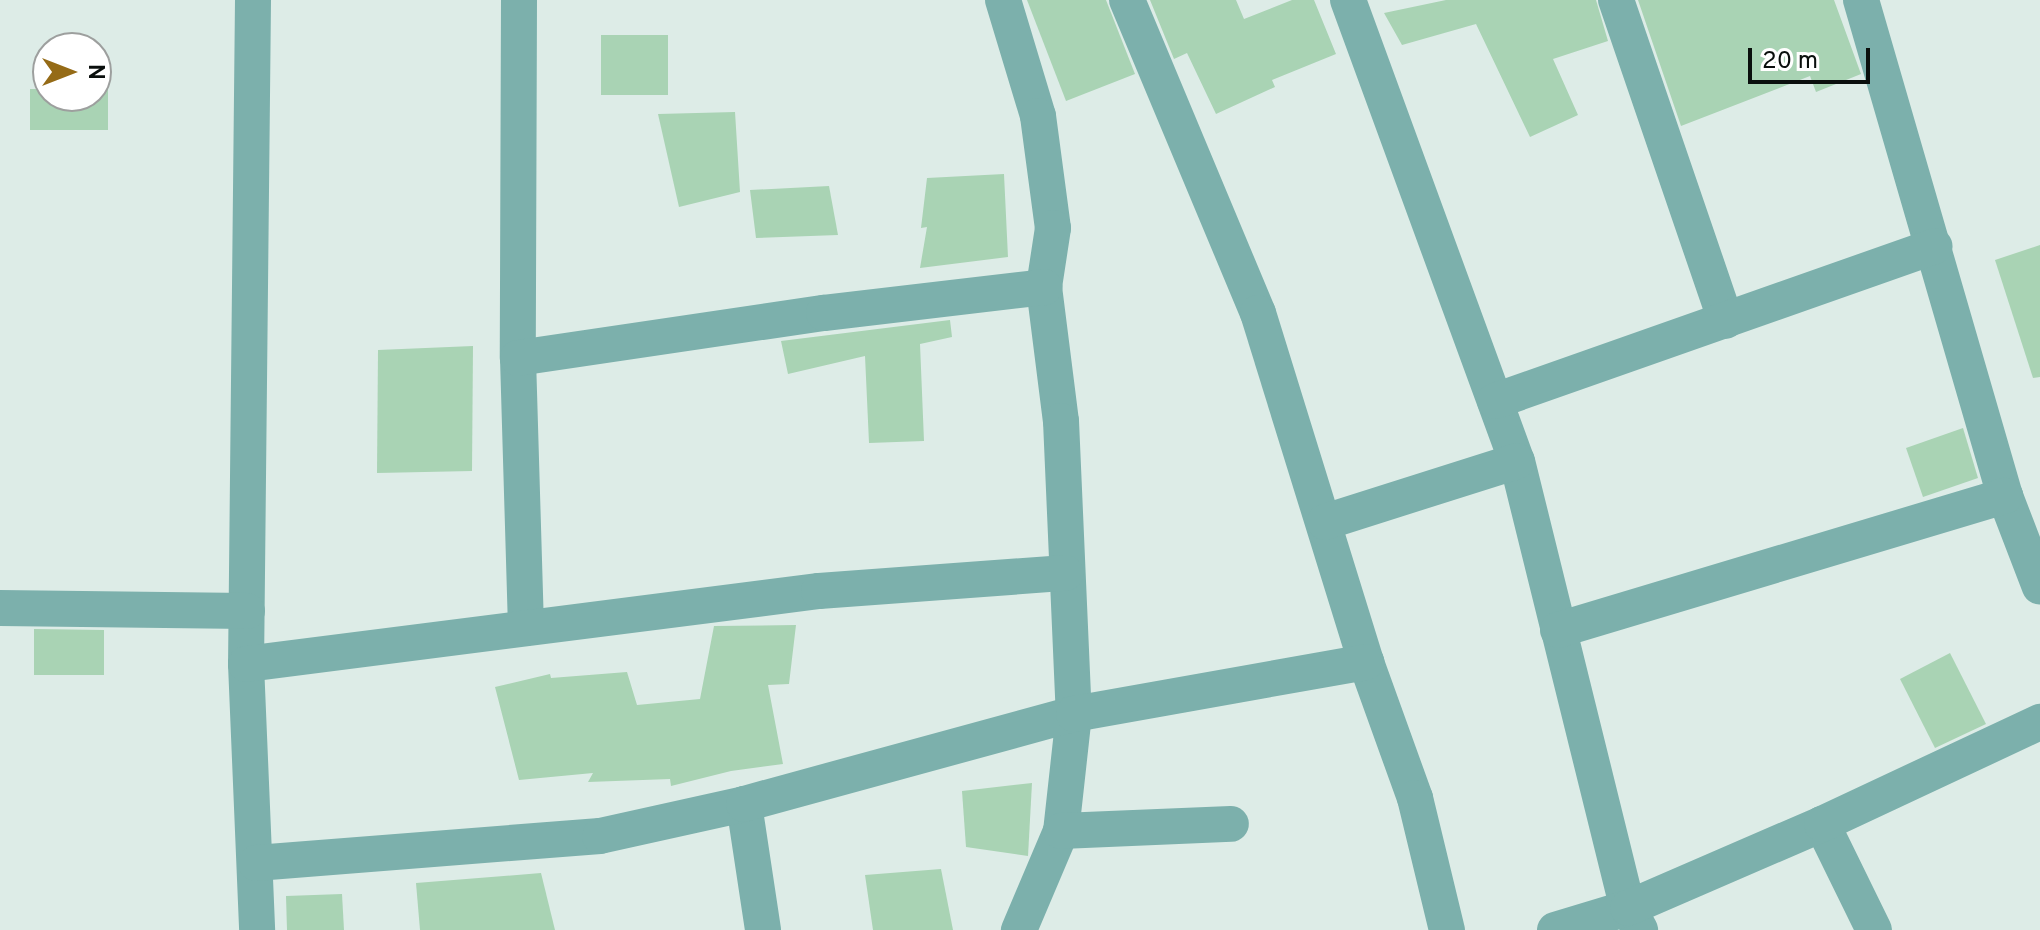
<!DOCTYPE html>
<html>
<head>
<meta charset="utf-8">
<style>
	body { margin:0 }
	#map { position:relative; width:2040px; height:930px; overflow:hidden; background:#ddece7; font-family:Overpass,sans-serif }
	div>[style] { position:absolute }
	.building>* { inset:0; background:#a9d3b4 }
	.street>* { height:36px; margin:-18px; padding:0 18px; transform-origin:18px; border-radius:18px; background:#7cb0ac }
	span { translate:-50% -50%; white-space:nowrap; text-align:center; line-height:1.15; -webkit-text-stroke:8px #fff; paint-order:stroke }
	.north { position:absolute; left:32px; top:32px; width:80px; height:80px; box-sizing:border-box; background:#fff; border:2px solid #9d9f9e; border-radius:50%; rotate:90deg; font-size:22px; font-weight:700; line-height:32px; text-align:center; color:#0a0f0d }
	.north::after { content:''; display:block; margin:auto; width:28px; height:36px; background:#956b17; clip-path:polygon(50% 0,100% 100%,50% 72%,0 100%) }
	.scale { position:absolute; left:1748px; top:48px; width:122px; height:36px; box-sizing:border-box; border:4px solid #0a0f0d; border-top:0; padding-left:10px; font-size:24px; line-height:28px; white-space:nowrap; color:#0a0f0d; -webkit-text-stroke:6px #fff; paint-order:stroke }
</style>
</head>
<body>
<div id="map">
	<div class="building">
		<div style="clip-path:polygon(1027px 0,1106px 0,1135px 74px,1066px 101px)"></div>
		<div style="clip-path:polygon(1150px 0,1236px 0,1244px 19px,1292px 0,1314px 0,1336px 54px,1272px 80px,1275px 87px,1216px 114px,1187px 53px,1174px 59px)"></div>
		<div style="clip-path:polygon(1446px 0,1596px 0,1608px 41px,1553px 59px,1578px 115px,1530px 137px,1476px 24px,1402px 45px,1384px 13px)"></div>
		<div style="clip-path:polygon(1638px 0,1834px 0,1861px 74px,1816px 92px,1810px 76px,1681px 126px)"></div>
		<div style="clip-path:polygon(601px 35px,668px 35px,668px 95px,601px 95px)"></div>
		<div style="clip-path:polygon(30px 89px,48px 89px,48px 96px,96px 96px,96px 89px,108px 89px,108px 130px,30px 130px)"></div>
		<div style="clip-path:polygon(735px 112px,740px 192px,679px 207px,658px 114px)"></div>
		<div style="clip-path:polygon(1004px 174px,1008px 257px,920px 268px,927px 227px,921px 228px,927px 178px)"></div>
		<div style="clip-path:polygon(829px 186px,838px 235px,756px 238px,750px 190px)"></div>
		<div style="clip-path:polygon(2040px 245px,2040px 377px,2033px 378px,1995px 260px)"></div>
		<div style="clip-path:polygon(950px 320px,952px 337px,920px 344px,924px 441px,869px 443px,865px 356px,788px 374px,781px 341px)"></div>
		<div style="clip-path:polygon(473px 346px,472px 471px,377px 473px,378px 350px)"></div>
		<div style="clip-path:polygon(1963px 428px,1978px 478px,1923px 497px,1906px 448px)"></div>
		<div style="clip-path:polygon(796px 625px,789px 684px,768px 685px,783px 764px,731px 771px,671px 786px,670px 779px,588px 782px,593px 773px,519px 780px,495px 687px,550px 674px,551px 678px,627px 672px,637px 705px,700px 699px,714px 626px)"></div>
		<div style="clip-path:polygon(34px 629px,104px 630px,104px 675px,34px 675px)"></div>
		<div style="clip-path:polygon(1950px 653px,1986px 724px,1935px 748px,1900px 679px)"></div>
		<div style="clip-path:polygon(1032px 783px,1028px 856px,966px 847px,962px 791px)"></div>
		<div style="clip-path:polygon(941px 869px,953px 930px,873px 930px,865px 875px)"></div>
		<div style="clip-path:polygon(541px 873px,555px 930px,420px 930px,416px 883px)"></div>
		<div style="clip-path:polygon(342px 894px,344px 930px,287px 930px,286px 896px)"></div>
	</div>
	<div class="street">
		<div style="left:253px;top:0;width:664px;rotate:90.6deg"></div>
		<div style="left:246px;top:664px;width:266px;rotate:87.6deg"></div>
		<div style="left:519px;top:0;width:358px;rotate:90.2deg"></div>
		<div style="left:518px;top:358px;width:270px;rotate:88.3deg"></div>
		<div style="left:1003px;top:0;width:121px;rotate:73.2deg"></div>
		<div style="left:1038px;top:116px;width:113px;rotate:82.4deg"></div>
		<div style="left:1053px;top:228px;width:60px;rotate:98.7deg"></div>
		<div style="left:1044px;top:287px;width:135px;rotate:82.8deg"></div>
		<div style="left:1061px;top:421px;width:293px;rotate:87.5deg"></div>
		<div style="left:1074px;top:714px;width:118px;rotate:96.3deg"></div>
		<div style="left:1061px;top:831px;width:108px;rotate:113deg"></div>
		<div style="left:1127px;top:0;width:339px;rotate:67.3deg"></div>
		<div style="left:1258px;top:313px;width:365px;rotate:72.8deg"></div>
		<div style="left:1366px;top:662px;width:145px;rotate:70.2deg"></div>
		<div style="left:1415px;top:798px;width:136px;rotate:76.4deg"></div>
		<div style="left:1348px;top:0;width:491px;rotate:69.9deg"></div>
		<div style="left:1517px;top:461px;width:461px;rotate:76.1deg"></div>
		<div style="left:1628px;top:908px;width:25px;rotate:61deg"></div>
		<div style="left:1616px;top:0;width:339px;rotate:71.1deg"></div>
		<div style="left:1861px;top:0;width:516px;rotate:73.81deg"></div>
		<div style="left:2005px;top:496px;width:97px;rotate:69deg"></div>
		<div style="left:518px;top:358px;width:309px;rotate:-8.4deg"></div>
		<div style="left:824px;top:313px;width:222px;rotate:-6.7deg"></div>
		<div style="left:1495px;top:401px;width:466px;rotate:-19.4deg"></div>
		<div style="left:1325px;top:522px;width:201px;rotate:-17.6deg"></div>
		<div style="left:0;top:608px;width:247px;rotate:0.7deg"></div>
		<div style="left:1558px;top:630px;width:467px;rotate:-16.7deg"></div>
		<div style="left:246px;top:664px;width:578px;rotate:-7.26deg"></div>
		<div style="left:819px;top:591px;width:247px;rotate:-4.2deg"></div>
		<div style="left:744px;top:804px;width:127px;rotate:81.4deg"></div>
		<div style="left:1822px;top:824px;width:118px;rotate:63.9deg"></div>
		<div style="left:1061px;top:831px;width:170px;rotate:-2.4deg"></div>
		<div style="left:256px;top:863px;width:345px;rotate:-4.5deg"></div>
		<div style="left:600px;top:836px;width:148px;rotate:-12.5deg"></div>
		<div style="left:744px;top:804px;width:342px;rotate:-15.3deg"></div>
		<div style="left:1074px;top:714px;width:297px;rotate:-10.1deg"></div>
		<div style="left:1555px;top:930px;width:76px;rotate:-16.8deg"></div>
		<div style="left:1628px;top:908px;width:211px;rotate:-23.4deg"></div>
		<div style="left:1822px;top:824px;width:241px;rotate:-25.1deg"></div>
	</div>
	<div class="north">N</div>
	<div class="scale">20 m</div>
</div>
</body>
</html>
